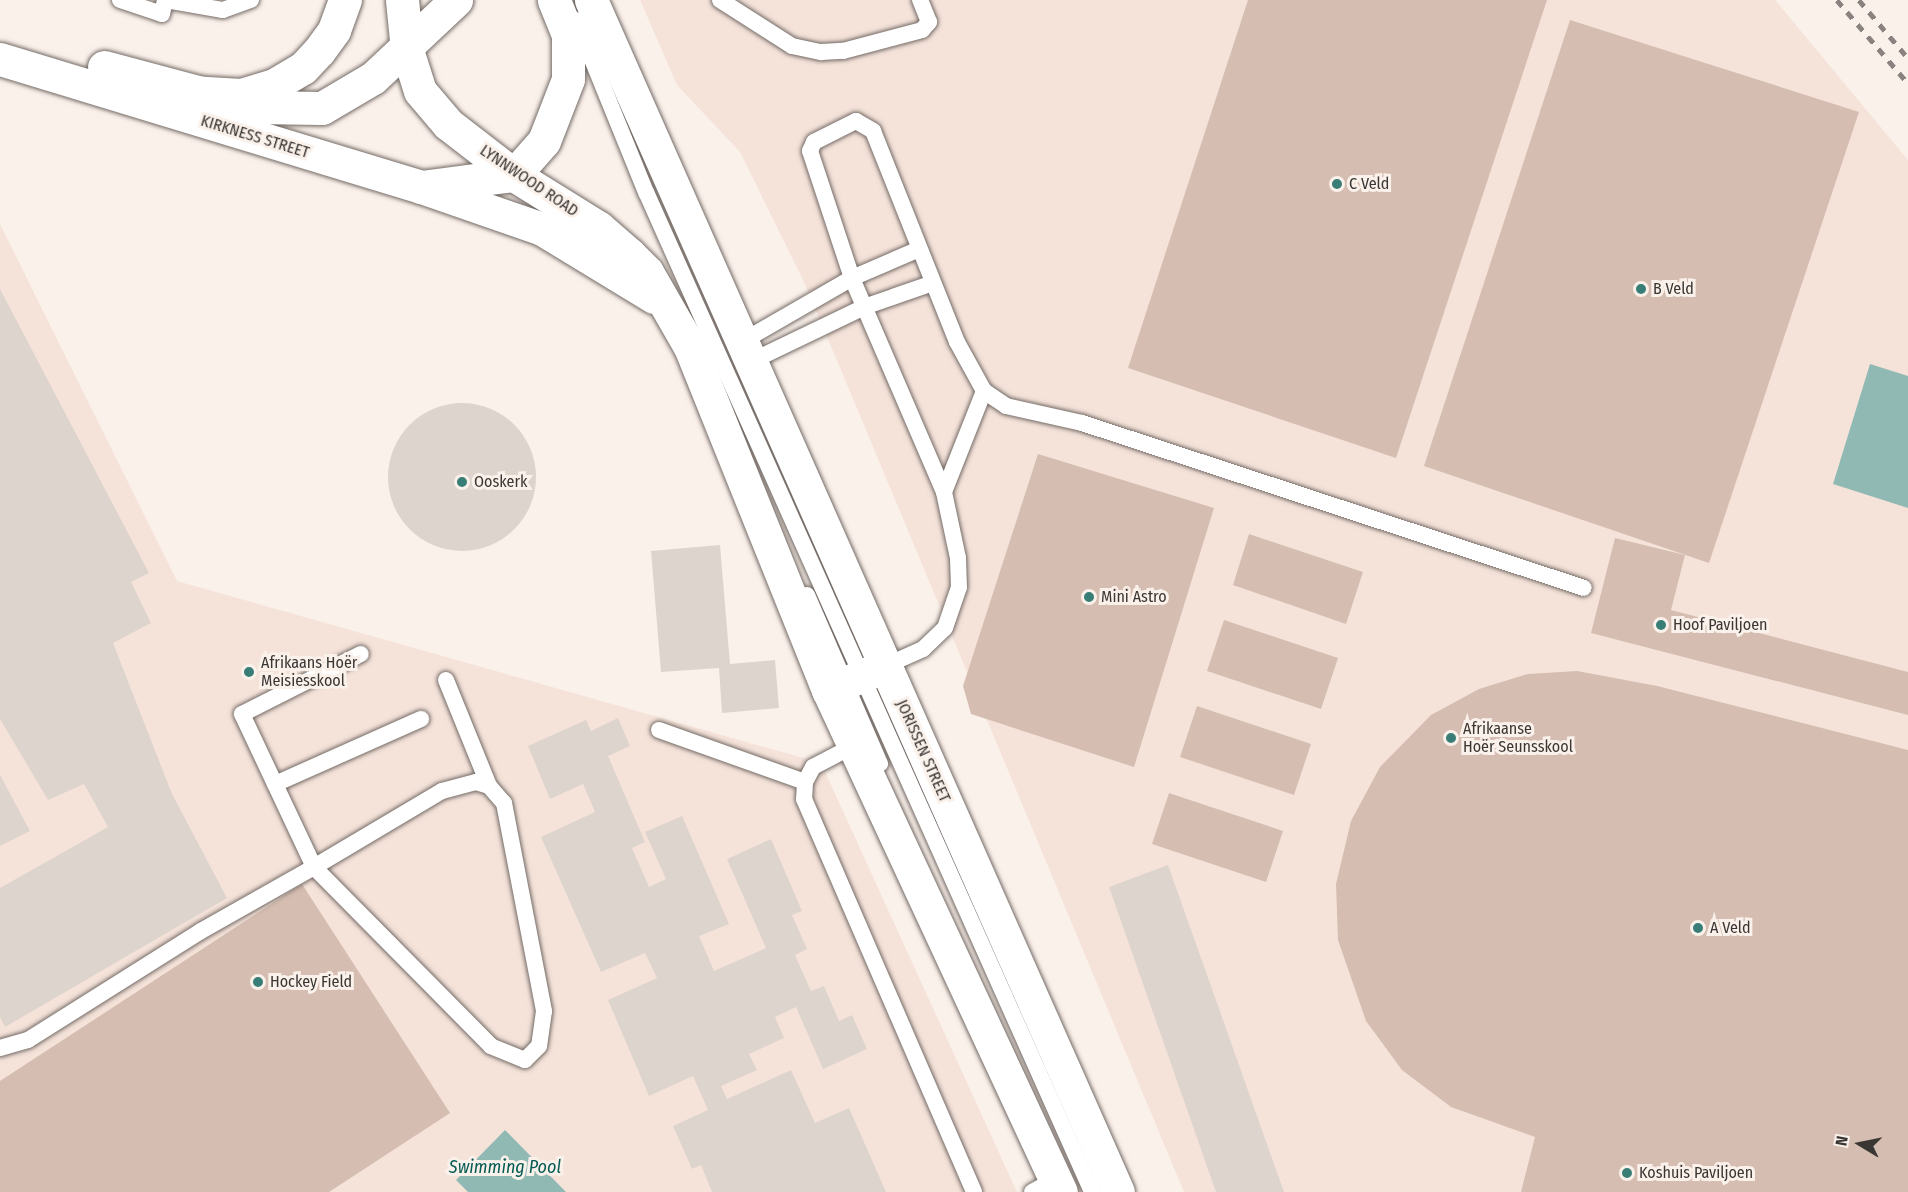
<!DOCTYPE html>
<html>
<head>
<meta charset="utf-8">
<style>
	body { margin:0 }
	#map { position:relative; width:1908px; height:1192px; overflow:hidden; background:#fbf1eb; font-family:"Fira Sans Condensed",sans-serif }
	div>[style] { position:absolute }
	.built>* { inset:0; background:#f5e3da }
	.green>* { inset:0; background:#d5bdb1 }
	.water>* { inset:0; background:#91b9b3 }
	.building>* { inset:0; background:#ded4ce }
	.round { border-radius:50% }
	.roads { filter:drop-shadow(0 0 2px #746b66) drop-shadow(0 0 2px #746b66) }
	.lane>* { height:16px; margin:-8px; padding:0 8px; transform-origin:8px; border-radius:8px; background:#fff }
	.secondary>* { height:33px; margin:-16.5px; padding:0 16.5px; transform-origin:16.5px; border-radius:16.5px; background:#fff }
	.primary>* { height:33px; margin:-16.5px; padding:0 16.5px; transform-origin:16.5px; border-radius:16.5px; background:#fff }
	.rail>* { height:4.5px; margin-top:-2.25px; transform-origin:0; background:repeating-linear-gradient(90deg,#89827f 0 8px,transparent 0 16px) }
	.dots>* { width:16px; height:16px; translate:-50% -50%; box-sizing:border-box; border:3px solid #fbf1eb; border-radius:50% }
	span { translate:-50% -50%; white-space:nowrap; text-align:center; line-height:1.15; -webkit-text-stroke:6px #fbf1eb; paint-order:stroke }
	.street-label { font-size:16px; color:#3a3634 }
	.poi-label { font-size:16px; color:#3a3634 }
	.left { translate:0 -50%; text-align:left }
	.water-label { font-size:18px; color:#045b53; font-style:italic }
	.north { position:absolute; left:1830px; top:1114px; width:60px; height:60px; -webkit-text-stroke:4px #fbf1eb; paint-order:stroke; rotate:280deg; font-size:16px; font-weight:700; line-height:24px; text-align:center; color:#3a3634 }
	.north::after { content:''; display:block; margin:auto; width:21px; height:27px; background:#3a3634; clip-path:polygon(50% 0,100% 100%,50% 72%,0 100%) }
</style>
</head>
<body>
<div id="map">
	<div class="built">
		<div style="clip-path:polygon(640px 0,1775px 0,1908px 160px,1908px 1192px,1184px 1192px,805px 284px,740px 152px,677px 85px)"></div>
		<div style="clip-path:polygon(0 224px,177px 581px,821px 763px,1017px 1192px,0 1192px)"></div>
	</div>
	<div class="green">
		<div style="clip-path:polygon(1248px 0,1547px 0,1396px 458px,1128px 368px)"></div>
		<div style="clip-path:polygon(1570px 20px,1859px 112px,1709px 563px,1424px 466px)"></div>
		<div style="clip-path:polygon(1038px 454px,1214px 508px,1134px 767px,971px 714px,963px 686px)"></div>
		<div style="clip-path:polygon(1249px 534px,1363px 572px,1346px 624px,1233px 585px)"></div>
		<div style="clip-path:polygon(1615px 538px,1685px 555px,1671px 610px,1908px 672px,1908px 715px,1591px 633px)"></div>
		<div style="clip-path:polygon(1224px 620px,1338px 658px,1321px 709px,1207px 671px)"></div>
		<div style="clip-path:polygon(1577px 671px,1657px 686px,1908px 750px,1908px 1192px,1521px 1192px,1535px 1137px,1451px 1107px,1402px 1070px,1366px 1021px,1338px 940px,1336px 884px,1351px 821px,1380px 767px,1431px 715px,1479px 689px,1528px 674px)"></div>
		<div style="clip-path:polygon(1197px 706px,1311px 744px,1294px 795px,1180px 757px)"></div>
		<div style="clip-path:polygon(1169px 793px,1283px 831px,1266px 882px,1152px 844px)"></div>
		<div style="clip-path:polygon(302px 884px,450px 1113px,329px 1192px,0 1192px,0 1081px)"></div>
	</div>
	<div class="water">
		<div style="clip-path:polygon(1870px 364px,1908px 376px,1908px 508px,1833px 484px)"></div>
		<div style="clip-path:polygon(505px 1130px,566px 1192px,468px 1192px,456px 1180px)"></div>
	</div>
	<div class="building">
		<div style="clip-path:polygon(0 289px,149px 573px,131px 582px,151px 623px,113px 643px,172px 794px,227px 898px,5px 1027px,0 1017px,0 888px,108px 827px,84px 784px,48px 800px,0 719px)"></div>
		<div class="round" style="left:388px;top:403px;width:148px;height:148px"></div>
		<div style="clip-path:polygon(720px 545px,730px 664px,775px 660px,779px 708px,722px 713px,719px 668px,661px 672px,651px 551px)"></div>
		<div style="clip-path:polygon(618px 718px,630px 746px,608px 756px,645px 842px,632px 848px,649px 887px,666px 879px,645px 832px,682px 816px,729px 924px,699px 936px,714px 971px,766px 948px,727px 859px,771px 839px,802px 911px,792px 915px,807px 949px,795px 955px,811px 991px,824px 986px,839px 1021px,852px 1015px,867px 1049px,823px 1069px,796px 1007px,775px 1017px,784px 1038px,749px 1054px,757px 1070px,721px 1086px,727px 1099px,791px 1070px,815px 1123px,849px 1108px,886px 1192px,712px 1192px,701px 1165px,692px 1169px,673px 1126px,708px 1110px,693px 1076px,649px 1096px,608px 1000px,657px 978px,645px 953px,601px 972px,541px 837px,595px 812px,583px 784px,550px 799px,528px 746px,586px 720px,591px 731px)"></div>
		<div style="clip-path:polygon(0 775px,30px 831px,0 846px)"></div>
		<div style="clip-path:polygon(1168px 865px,1284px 1192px,1216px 1192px,1109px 887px)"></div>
	</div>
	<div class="roads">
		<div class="lane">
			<div style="left:120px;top:0;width:44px;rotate:18.4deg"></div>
			<div style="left:162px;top:14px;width:14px;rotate:-78deg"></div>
			<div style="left:166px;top:0;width:58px;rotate:10deg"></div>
			<div style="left:223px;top:10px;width:30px;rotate:-20deg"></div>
			<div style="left:720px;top:0;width:85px;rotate:32.6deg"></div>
			<div style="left:792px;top:46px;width:30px;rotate:12deg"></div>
			<div style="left:821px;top:52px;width:22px;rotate:-3deg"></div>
			<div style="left:843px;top:51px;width:82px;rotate:-14.9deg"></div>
			<div style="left:922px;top:30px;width:11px;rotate:-49deg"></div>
			<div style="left:929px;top:22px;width:24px;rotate:-112deg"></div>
			<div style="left:576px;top:20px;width:186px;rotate:67.9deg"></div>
			<div style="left:646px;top:192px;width:1095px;rotate:65.96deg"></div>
			<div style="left:743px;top:341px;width:126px;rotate:-30deg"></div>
			<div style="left:852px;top:278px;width:71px;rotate:-23.3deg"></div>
			<div style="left:752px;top:361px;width:124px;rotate:-25.7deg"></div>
			<div style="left:864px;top:307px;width:70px;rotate:-19.2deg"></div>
			<div style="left:944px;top:492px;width:109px;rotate:-68.4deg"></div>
			<div style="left:807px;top:595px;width:184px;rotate:66.6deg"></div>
			<div style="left:885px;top:666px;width:42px;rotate:-24.1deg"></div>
			<div style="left:923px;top:649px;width:30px;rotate:-44deg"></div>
			<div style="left:945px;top:628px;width:43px;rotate:-71.1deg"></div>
			<div style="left:959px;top:587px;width:29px;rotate:-92deg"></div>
			<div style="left:958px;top:558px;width:67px;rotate:-102deg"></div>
			<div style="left:944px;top:492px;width:233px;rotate:-113.3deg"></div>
			<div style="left:852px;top:278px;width:134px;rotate:-108.3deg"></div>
			<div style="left:810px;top:151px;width:10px;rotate:-66deg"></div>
			<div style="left:814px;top:142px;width:47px;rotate:-26.6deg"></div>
			<div style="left:856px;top:121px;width:20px;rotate:30deg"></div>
			<div style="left:873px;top:131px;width:227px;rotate:68.3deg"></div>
			<div style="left:957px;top:342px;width:56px;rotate:61.1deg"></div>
			<div style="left:984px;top:391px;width:27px;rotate:34deg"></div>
			<div style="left:1006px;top:406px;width:78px;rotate:12.6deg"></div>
			<div style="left:1082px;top:423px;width:528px;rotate:18.19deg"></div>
			<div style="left:446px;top:680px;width:114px;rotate:67.9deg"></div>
			<div style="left:659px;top:730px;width:155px;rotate:19.6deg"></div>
			<div style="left:853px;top:746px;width:45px;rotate:152.3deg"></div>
			<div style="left:813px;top:767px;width:17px;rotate:118deg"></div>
			<div style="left:805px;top:782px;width:17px;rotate:93deg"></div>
			<div style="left:804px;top:799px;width:428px;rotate:66.6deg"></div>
			<div style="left:476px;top:782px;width:14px;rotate:17deg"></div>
			<div style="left:489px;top:786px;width:23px;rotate:49deg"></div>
			<div style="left:504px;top:803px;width:212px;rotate:79.1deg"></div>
			<div style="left:544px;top:1011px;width:35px;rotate:98deg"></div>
			<div style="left:539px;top:1046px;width:20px;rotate:135deg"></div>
			<div style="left:525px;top:1060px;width:37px;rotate:-158deg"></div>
			<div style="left:491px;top:1046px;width:252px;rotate:-134.7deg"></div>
			<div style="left:314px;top:867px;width:149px;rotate:-30.7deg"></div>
			<div style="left:442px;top:791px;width:35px;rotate:-15deg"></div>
			<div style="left:275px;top:784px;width:160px;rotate:-24deg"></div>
			<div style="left:0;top:1048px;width:29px;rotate:-16deg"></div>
			<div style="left:28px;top:1040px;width:204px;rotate:-32.2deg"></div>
			<div style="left:201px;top:931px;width:130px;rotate:-29.5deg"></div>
			<div style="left:314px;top:867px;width:169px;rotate:-115.2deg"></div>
			<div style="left:242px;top:714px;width:133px;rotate:-26.8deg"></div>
			<div style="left:1032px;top:1192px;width:26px;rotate:-29deg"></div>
		</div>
		<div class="secondary">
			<div style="left:0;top:59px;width:440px;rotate:16.9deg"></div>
			<div style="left:421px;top:187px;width:94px;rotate:-7.4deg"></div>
			<div style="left:104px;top:67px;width:155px;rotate:14.9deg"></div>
			<div style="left:254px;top:107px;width:68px;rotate:0.8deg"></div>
			<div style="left:322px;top:108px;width:59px;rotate:-30.5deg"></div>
			<div style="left:373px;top:78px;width:114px;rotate:-43.2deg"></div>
		</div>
		<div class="primary">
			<div style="left:402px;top:0;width:50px;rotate:84.3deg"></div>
			<div style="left:407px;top:50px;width:43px;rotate:72.4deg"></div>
			<div style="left:420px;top:91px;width:43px;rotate:49.7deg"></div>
			<div style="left:448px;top:124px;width:83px;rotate:37.7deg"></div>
			<div style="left:514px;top:175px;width:100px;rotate:31.9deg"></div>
			<div style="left:599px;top:228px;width:40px;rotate:41deg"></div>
			<div style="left:629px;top:254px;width:25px;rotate:45deg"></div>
			<div style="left:647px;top:272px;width:86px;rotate:60.2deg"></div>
			<div style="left:690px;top:347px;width:370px;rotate:68.1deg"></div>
			<div style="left:828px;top:690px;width:553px;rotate:65.1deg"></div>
			<div style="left:591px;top:0;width:1303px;rotate:66.15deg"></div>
			<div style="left:190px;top:92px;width:51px;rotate:3.4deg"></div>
			<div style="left:241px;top:95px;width:37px;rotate:-17deg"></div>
			<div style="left:276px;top:84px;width:31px;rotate:-31deg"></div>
			<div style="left:303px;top:68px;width:23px;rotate:-47deg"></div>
			<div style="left:319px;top:51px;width:26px;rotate:-54deg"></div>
			<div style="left:334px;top:30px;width:32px;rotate:-70deg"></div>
			<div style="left:514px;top:175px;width:45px;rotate:-48.6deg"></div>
			<div style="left:544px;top:141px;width:66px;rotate:-68.8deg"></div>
			<div style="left:568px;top:79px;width:44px;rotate:-90deg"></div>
			<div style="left:568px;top:35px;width:38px;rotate:-112deg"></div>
			<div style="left:421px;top:187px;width:128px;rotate:19.1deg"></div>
			<div style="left:542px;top:229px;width:131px;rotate:31.3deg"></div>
			<div style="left:828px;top:690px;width:62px;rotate:-22.8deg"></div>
		</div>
	</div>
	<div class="rail">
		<div style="left:1837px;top:0;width:109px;rotate:49.5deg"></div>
		<div style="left:1859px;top:0;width:76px;rotate:49.8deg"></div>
	</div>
	<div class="dots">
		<div style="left:1337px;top:184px;background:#387e76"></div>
		<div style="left:1641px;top:289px;background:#387e76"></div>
		<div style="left:462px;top:482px;background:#387e76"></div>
		<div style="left:1089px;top:597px;background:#387e76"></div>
		<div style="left:1661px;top:625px;background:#387e76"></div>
		<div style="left:249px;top:672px;background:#387e76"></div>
		<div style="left:1451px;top:738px;background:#387e76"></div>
		<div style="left:1698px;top:928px;background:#387e76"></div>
		<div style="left:258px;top:982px;background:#387e76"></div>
		<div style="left:1627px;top:1173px;background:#387e76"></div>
	</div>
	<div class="street-label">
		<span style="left:255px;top:137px;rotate:17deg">KIRKNESS STREET</span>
		<span style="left:529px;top:181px;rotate:34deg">LYNNWOOD ROAD</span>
		<span style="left:923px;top:751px;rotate:66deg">JORISSEN STREET</span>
	</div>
	<div class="poi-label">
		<span class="left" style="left:1349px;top:184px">C Veld</span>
		<span class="left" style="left:1653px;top:289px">B Veld</span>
		<span class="left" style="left:474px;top:482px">Ooskerk</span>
		<span class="left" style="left:1101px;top:597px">Mini Astro</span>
		<span class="left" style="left:1673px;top:625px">Hoof Paviljoen</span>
		<span class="left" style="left:261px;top:672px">Afrikaans Hoër<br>Meisiesskool</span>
		<span class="left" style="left:1463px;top:738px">Afrikaanse<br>Hoër Seunsskool</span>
		<span class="left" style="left:1710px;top:928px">A Veld</span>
		<span class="left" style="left:270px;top:982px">Hockey Field</span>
		<span class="left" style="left:1639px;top:1173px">Koshuis Paviljoen</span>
	</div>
	<div class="water-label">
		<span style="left:505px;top:1167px">Swimming Pool</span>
	</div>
	<div class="north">N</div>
</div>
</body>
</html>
